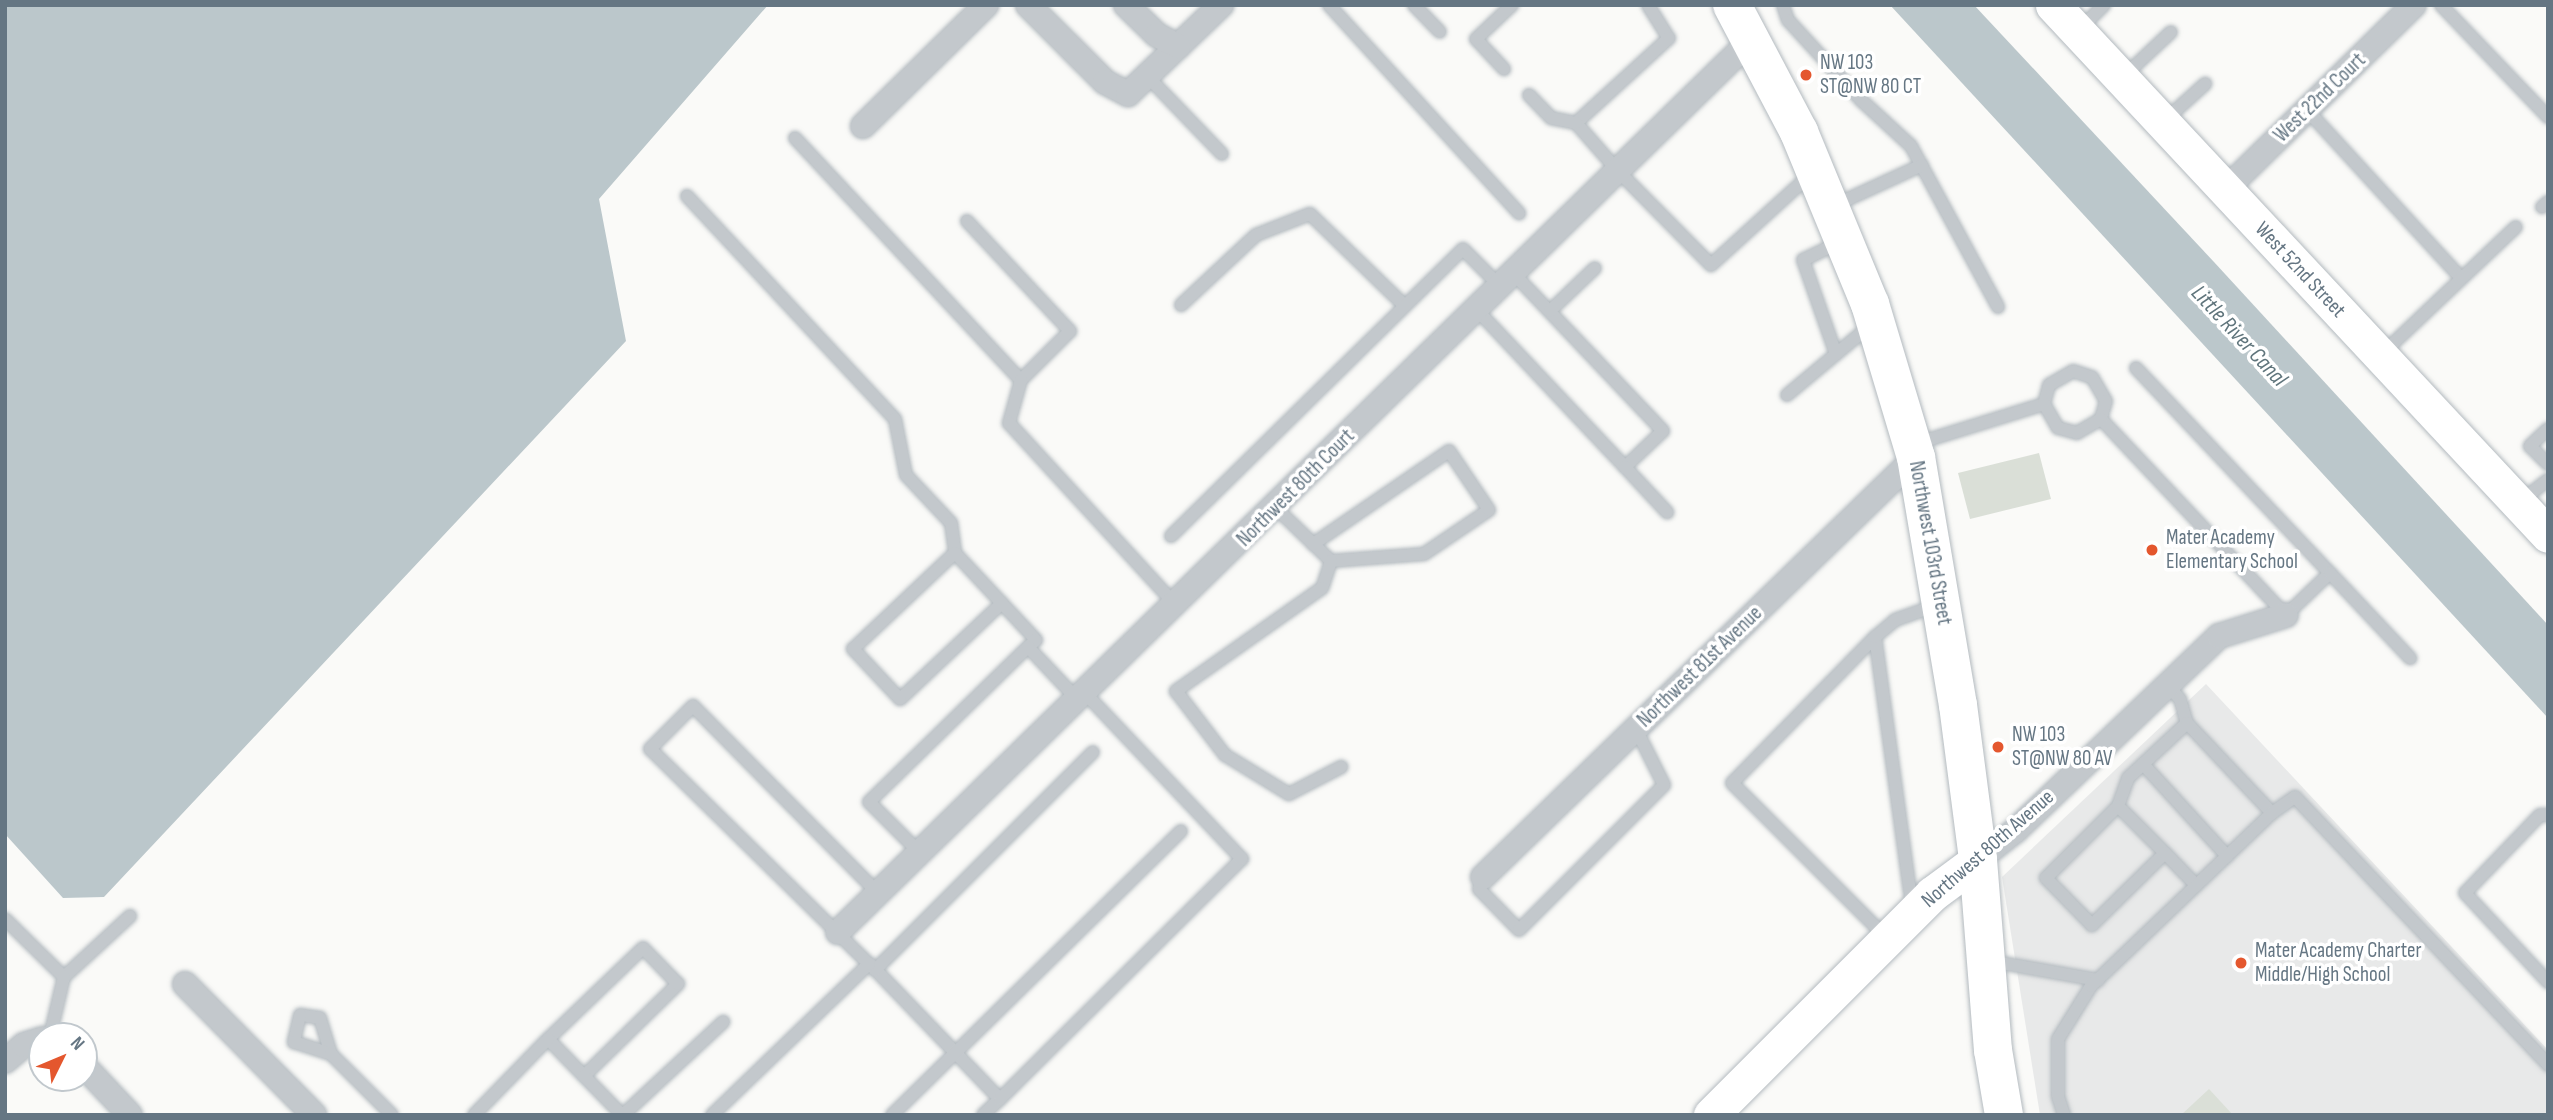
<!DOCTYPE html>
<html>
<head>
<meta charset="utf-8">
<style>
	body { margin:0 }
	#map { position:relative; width:2553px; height:1120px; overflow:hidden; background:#fafaf8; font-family:"Sofia Sans Condensed",sans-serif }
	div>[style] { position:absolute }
	.built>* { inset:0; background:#e8e9e9 }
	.green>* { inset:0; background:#dadfd7 }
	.water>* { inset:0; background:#bbc7cb }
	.roads { filter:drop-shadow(0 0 2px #b3babf) drop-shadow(0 0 2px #b3babf) }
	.lane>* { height:12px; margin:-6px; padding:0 6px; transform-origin:6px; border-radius:6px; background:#c3c8cc }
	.street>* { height:24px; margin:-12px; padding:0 12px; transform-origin:12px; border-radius:12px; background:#c3c8cc }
	.secondary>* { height:35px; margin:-17.5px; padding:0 17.5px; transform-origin:17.5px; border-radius:17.5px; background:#fff }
	.primary>* { height:38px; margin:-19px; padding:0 19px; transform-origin:19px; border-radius:19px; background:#fff }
	.dots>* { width:19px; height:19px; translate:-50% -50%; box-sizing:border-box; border:4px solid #fff; border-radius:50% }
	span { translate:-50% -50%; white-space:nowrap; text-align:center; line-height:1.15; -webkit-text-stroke:7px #fff; paint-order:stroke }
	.poi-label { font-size:21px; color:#657683 }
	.left { translate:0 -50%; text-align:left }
	.street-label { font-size:21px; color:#657683 }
	.water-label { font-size:23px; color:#60757c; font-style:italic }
	.frame { position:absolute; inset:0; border:7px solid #657683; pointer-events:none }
	.north { position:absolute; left:28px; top:1022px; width:70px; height:70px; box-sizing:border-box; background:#fff; border:2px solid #c1c8cd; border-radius:50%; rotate:47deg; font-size:19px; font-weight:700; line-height:28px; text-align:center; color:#657683 }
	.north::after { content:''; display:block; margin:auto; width:24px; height:32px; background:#e4572e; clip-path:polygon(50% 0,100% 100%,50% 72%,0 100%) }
</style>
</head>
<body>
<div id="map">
	<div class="built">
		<div style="clip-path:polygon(2206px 684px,2548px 1050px,2548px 1115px,2040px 1115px,2002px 877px)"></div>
	</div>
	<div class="green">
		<div style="clip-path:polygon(2039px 453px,2051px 499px,1970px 519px,1958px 473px)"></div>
		<div style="clip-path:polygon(2209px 1089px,2233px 1115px,2181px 1115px)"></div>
	</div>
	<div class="water">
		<div style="clip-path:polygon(5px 5px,768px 5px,599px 199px,626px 341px,104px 897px,63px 898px,5px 834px)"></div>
		<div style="clip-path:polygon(1890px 5px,1974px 5px,2214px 262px,2548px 625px,2548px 718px)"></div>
	</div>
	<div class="roads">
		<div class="lane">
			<div style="left:1329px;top:5px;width:282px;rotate:47.6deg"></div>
			<div style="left:1414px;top:5px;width:37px;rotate:46deg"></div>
			<div style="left:1648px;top:5px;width:39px;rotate:58deg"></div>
			<div style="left:1669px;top:38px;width:126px;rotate:137.6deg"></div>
			<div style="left:1576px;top:123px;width:64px;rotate:48.8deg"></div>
			<div style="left:1618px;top:171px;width:132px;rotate:45.3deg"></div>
			<div style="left:1711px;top:265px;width:137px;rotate:-42.3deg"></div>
			<div style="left:1783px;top:5px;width:16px;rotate:72deg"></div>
			<div style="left:1788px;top:20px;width:108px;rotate:47.6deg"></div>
			<div style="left:1861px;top:100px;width:68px;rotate:42.6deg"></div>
			<div style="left:1911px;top:146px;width:183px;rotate:61.6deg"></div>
			<div style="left:2441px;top:5px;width:155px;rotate:46.3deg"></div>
			<div style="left:2078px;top:31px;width:37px;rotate:-45deg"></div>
			<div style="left:1504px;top:69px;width:41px;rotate:-133deg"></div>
			<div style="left:1476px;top:39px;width:50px;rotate:-43.4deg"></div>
			<div style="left:1147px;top:76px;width:108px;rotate:46.1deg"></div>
			<div style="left:2122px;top:78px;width:67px;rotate:-43.2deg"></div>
			<div style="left:1529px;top:95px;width:32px;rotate:46deg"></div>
			<div style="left:1551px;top:118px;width:25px;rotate:11deg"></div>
			<div style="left:2308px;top:111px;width:226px;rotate:47.5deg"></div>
			<div style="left:2163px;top:122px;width:57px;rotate:-42.1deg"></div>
			<div style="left:795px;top:138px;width:331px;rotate:47deg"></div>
			<div style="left:687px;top:196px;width:305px;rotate:47deg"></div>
			<div style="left:895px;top:419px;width:57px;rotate:78.9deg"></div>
			<div style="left:906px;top:475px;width:66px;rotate:46.8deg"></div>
			<div style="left:951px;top:523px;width:30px;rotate:82deg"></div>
			<div style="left:1833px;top:206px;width:98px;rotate:-24.7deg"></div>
			<div style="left:2542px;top:207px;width:8px;rotate:-40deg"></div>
			<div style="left:967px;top:221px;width:151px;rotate:46.9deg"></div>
			<div style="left:1070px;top:331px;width:69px;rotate:135deg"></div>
			<div style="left:1021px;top:380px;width:45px;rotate:105.6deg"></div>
			<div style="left:1009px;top:423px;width:247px;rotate:47.5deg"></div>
			<div style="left:1181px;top:305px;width:103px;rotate:-43deg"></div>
			<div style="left:1256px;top:235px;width:58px;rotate:-21.3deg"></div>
			<div style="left:1310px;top:214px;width:132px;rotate:44.1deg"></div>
			<div style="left:1477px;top:310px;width:216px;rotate:46.7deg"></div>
			<div style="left:1625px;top:467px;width:52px;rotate:-43.5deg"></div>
			<div style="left:1663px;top:431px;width:216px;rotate:-133.5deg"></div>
			<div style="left:1550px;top:311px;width:62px;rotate:-43.7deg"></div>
			<div style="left:2383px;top:353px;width:183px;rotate:-43.5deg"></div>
			<div style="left:1836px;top:354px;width:100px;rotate:-109.3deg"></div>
			<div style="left:1803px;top:260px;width:41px;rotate:-25.9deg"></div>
			<div style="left:2136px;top:368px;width:282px;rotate:46.6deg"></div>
			<div style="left:1787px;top:395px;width:111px;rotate:-39.9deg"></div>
			<div style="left:2101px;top:419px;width:270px;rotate:46.7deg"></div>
			<div style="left:2286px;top:615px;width:61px;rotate:-43.7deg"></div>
			<div style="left:2330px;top:573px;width:117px;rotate:46.7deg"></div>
			<div style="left:2548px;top:429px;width:25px;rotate:137deg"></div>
			<div style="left:2530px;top:446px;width:25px;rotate:45deg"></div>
			<div style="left:1915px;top:444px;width:135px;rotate:-17.2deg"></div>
			<div style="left:2044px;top:404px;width:20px;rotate:-75deg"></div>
			<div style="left:2049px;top:385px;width:28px;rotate:-30deg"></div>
			<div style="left:2073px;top:371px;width:20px;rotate:18deg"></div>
			<div style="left:2092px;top:377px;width:28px;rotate:60deg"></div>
			<div style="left:2106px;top:401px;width:19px;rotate:106deg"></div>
			<div style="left:2101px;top:419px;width:28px;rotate:150deg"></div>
			<div style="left:2077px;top:433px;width:20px;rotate:-165deg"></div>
			<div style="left:2058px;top:428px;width:28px;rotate:-120deg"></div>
			<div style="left:1625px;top:467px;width:62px;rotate:47deg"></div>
			<div style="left:2521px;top:501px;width:34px;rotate:-38deg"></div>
			<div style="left:1276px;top:508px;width:76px;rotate:43.9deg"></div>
			<div style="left:1331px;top:561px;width:93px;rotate:-4.3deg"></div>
			<div style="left:1424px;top:554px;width:78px;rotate:-34.1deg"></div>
			<div style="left:1489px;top:510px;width:71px;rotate:-124.1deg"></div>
			<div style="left:1449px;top:451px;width:165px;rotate:145.6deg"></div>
			<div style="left:1171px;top:536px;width:409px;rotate:-44.5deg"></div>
			<div style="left:1463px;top:249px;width:54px;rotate:45deg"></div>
			<div style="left:1331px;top:561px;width:28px;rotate:108deg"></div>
			<div style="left:1322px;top:588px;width:179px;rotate:144.8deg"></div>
			<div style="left:1176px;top:691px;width:81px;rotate:52.6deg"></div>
			<div style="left:1225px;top:755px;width:75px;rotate:31.4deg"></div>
			<div style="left:1289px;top:794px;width:59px;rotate:-27.4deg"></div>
			<div style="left:1002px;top:603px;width:140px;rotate:136.7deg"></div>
			<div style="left:900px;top:699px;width:69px;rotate:-133.2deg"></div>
			<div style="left:853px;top:649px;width:140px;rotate:-43.3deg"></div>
			<div style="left:955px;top:553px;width:119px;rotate:47deg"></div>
			<div style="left:1036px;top:640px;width:11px;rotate:139deg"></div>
			<div style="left:1875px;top:637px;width:204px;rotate:134.4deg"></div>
			<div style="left:1732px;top:783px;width:218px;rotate:45deg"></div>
			<div style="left:2167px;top:685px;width:19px;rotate:47deg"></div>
			<div style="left:2180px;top:699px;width:25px;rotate:74deg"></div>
			<div style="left:2143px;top:764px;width:125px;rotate:47.6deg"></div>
			<div style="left:2118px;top:806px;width:30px;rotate:-70deg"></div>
			<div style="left:2128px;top:778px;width:81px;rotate:-43deg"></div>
			<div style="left:2187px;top:723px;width:124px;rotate:46.6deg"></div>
			<div style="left:2548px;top:815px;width:8px;rotate:180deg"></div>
			<div style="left:2540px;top:815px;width:108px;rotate:133.9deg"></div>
			<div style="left:2465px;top:893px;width:122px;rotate:47deg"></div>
			<div style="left:920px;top:853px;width:72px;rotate:-135deg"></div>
			<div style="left:869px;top:802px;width:222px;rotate:-44.3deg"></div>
			<div style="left:1028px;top:647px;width:71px;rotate:46.7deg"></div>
			<div style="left:2165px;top:853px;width:103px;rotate:135.4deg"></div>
			<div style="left:2092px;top:925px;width:66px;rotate:-134.4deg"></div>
			<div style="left:2046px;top:878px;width:102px;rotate:-45deg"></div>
			<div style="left:2118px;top:806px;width:66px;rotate:45deg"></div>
			<div style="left:2165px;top:853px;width:45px;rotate:45.9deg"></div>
			<div style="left:1483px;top:877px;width:13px;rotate:108deg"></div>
			<div style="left:1479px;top:889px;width:57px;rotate:45.7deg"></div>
			<div style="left:1519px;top:930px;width:205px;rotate:-45deg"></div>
			<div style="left:1664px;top:785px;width:63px;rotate:-116.6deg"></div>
			<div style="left:1912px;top:906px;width:272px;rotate:-97.8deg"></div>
			<div style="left:1875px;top:637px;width:26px;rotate:-40deg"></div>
			<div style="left:1895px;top:620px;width:45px;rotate:-19.7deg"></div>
			<div style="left:5px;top:919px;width:83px;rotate:44.5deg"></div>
			<div style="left:64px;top:977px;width:90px;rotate:-42.7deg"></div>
			<div style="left:1990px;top:961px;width:110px;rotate:10deg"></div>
			<div style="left:870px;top:964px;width:187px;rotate:46.1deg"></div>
			<div style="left:1000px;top:1099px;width:23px;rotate:137deg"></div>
			<div style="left:875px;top:970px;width:308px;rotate:-45deg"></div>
			<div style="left:50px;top:1036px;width:61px;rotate:-76.7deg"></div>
			<div style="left:331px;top:1054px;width:38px;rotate:-107deg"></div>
			<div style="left:320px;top:1018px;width:20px;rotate:-171deg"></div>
			<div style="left:300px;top:1015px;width:28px;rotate:103deg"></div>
			<div style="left:294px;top:1042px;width:39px;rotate:18deg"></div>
			<div style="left:331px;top:1054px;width:86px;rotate:45deg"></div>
			<div style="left:584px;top:1076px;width:132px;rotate:-44.4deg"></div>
			<div style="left:678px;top:984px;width:50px;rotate:-134.2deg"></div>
			<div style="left:643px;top:948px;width:132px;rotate:136.2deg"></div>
			<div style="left:548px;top:1039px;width:52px;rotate:45.8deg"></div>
			<div style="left:584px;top:1076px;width:54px;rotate:45.7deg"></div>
			<div style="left:1000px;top:1099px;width:341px;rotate:-44.8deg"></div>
			<div style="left:1242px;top:859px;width:230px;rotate:-133.4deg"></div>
			<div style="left:474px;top:1115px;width:106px;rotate:-45.8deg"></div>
			<div style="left:623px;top:1115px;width:137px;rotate:-42.9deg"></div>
			<div style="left:712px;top:1115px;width:218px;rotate:-43.9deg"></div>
			<div style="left:869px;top:964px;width:307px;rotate:-135.5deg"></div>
			<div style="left:650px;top:749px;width:61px;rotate:-45deg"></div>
			<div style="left:693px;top:706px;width:263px;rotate:45.3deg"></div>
			<div style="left:892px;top:1115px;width:405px;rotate:-44.5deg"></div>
			<div style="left:2064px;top:1115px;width:20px;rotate:-108deg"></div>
			<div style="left:2058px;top:1096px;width:57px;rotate:-90deg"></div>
			<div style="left:2058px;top:1039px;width:62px;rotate:-58.1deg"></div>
			<div style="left:2091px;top:986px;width:250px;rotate:-43.7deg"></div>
			<div style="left:2272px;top:813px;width:28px;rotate:-35deg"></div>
			<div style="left:2295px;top:797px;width:369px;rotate:46.6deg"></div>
		</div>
		<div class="street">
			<div style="left:1028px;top:5px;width:109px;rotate:45deg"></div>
			<div style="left:1105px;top:82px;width:26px;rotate:28deg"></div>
			<div style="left:1128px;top:94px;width:129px;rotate:-43.7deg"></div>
			<div style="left:1126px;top:5px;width:43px;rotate:44.1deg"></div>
			<div style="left:1157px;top:35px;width:24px;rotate:28deg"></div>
			<div style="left:863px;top:126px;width:173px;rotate:-44.5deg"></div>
			<div style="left:2225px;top:190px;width:264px;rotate:-44.4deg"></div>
			<div style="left:1978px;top:860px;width:48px;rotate:-38.3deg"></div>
			<div style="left:2016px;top:830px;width:281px;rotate:-43.7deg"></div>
			<div style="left:2219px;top:636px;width:70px;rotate:-17.4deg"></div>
			<div style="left:1483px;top:877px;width:603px;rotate:-44.13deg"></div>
			<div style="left:838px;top:932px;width:1275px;rotate:-44.33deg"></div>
			<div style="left:185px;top:984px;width:184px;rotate:45.4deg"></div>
			<div style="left:5px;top:1061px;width:25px;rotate:-40deg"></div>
			<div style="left:24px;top:1045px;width:19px;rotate:-18deg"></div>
			<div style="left:84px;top:1066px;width:67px;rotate:46.8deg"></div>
		</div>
		<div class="secondary">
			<div style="left:2053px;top:5px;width:725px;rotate:46.96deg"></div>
			<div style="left:1711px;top:1115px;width:313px;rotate:-45deg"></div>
			<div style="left:1932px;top:894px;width:57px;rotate:-36.5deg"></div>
		</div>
		<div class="primary">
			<div style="left:1732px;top:5px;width:144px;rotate:62.2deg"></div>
			<div style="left:1799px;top:132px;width:186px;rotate:67.6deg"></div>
			<div style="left:1870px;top:304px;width:160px;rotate:73.3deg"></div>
			<div style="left:1916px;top:457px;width:252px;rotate:80.4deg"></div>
			<div style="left:1958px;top:705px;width:156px;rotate:82.6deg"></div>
			<div style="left:1978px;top:860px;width:191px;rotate:85.5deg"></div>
			<div style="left:1993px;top:1050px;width:66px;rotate:80.4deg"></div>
		</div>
	</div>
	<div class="dots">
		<div style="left:1806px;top:75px;background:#e4572e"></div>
		<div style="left:2152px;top:550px;background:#e4572e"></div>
		<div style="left:1998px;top:747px;background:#e4572e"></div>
		<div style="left:2241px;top:963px;background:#e4572e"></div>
	</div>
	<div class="poi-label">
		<span class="left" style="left:1820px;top:75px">NW 103<br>ST@NW 80 CT</span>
		<span class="left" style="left:2166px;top:550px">Mater Academy<br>Elementary School</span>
		<span class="left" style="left:2012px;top:747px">NW 103<br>ST@NW 80 AV</span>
		<span class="left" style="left:2255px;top:963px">Mater Academy Charter<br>Middle/High School</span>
	</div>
	<div class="street-label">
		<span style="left:2320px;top:98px;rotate:-44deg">West 22nd Court</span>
		<span style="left:2300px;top:270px;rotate:47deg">West 52nd Street</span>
		<span style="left:1296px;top:488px;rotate:-45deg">Northwest 80th Court</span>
		<span style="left:1930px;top:543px;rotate:80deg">Northwest 103rd Street</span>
		<span style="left:1700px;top:667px;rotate:-44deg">Northwest 81st Avenue</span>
		<span style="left:1988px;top:849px;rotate:-41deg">Northwest 80th Avenue</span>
	</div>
	<div class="water-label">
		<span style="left:2239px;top:336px;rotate:47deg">Little River Canal</span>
	</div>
	<div class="frame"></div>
	<div class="north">N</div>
</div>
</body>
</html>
